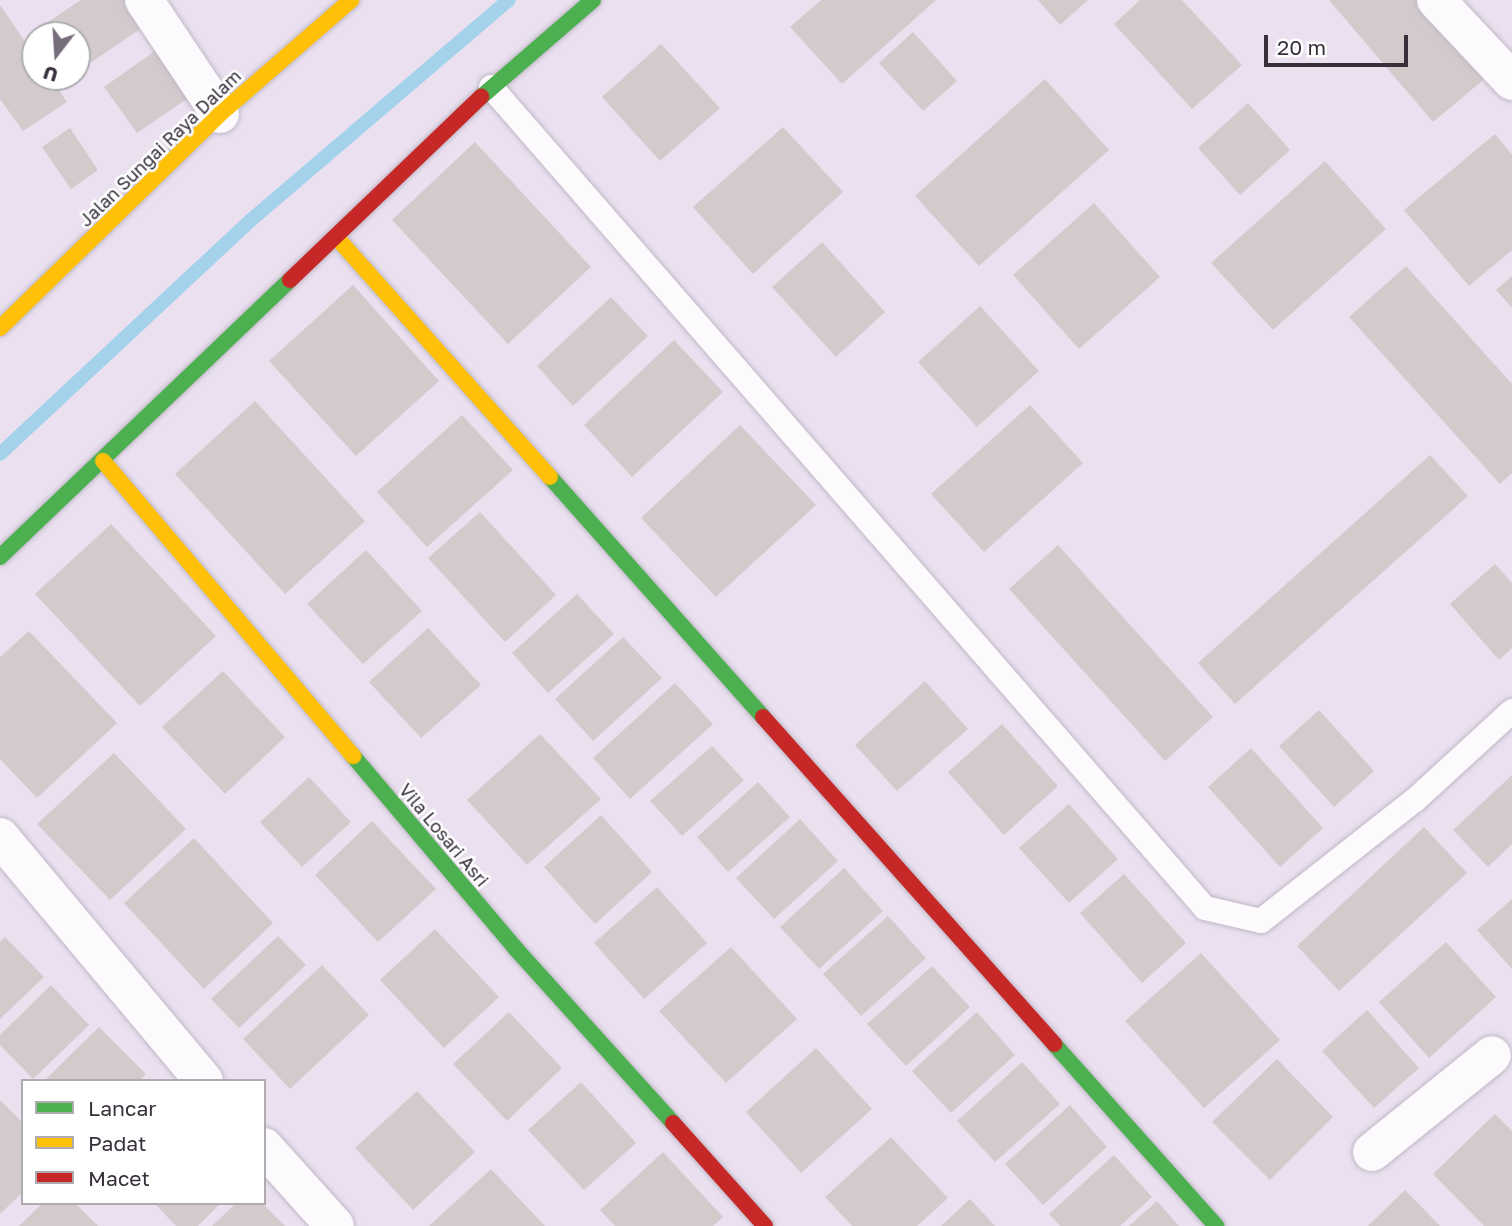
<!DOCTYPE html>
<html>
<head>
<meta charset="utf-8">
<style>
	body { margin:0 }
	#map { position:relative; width:1512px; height:1226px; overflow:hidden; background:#eae0f0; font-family:"Golos Text",sans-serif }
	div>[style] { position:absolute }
	.stream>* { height:14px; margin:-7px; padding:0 7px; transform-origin:7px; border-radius:7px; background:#a5d2eb }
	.building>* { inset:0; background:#d3cacc }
	.roads { filter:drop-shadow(0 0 2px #c0b8c5) drop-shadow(0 0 2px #c0b8c5) }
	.lane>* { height:24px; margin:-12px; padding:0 12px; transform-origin:12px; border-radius:12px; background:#fcfafd }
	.street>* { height:38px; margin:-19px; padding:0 19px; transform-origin:19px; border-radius:19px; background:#fcfafd }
	.fast>* { height:16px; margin:-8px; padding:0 8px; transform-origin:8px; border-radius:8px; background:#4caf50 }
	.slow>* { height:16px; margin:-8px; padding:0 8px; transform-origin:8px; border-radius:8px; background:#ffc107 }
	.jam>* { height:16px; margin:-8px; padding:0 8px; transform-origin:8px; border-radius:8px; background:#c62828 }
	span { translate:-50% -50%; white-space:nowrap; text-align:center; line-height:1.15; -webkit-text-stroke:5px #fff; paint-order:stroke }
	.street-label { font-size:18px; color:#37303b }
	.legend { position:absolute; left:21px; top:1079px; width:245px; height:126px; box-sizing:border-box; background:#fff; border:2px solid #afacb1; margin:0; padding:9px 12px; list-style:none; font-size:21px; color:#37303b }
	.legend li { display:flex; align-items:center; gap:14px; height:35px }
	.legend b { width:35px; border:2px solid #afacb1 }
	.north { position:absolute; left:21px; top:21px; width:70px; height:70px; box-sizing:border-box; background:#fff; border:2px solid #afacb1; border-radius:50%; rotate:197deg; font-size:19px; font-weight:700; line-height:28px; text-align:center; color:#37303b }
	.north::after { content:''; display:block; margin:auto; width:24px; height:32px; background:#766e7a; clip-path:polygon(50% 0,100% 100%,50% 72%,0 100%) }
	.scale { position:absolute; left:1264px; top:35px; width:144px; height:32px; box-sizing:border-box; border:4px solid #37303b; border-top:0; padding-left:9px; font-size:21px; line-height:24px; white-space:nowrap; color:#37303b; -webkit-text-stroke:5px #fff; paint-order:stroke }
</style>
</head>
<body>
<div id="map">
	<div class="stream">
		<div style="left:0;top:454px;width:343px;rotate:-43deg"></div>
		<div style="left:251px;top:220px;width:339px;rotate:-40.5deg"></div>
	</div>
	<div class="building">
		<div style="clip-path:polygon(81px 0,133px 0,149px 23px,77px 72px,77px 35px,53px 35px,45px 24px)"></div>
		<div style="clip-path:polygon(821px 0,936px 0,842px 84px,790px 27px)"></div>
		<div style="clip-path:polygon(1038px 0,1088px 0,1060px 25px)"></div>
		<div style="clip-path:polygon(1140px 0,1182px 0,1242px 65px,1192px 109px,1114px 24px)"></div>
		<div style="clip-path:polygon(1329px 0,1424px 0,1488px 76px,1433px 122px)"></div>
		<div style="clip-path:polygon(0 5px,35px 56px,35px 77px,50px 77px,67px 102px,23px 131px,0 99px)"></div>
		<div style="clip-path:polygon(913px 32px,957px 81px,923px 111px,879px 63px)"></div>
		<div style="clip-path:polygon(165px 44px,197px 92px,137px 133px,104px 87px)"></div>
		<div style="clip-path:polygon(661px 44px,720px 108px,660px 161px,602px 97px)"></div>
		<div style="clip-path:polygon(1045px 79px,1109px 150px,979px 266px,915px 196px)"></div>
		<div style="clip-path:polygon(1248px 103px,1290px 150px,1240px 195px,1198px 148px)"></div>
		<div style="clip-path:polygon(783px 127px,843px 192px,753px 274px,693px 207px)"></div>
		<div style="clip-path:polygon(70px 128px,98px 170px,71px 189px,42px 147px)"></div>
		<div style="clip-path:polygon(1495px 134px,1512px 155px,1512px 250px,1469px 286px,1404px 210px)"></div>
		<div style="clip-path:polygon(475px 142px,591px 267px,508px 344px,392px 220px)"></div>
		<div style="clip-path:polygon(1325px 161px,1386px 229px,1273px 330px,1211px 263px)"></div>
		<div style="clip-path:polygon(1094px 203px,1160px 277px,1079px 349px,1013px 275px)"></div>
		<div style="clip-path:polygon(822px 242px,885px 312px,836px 357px,772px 287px)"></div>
		<div style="clip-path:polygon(1406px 266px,1512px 384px,1512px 473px,1500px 484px,1349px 317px)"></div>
		<div style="clip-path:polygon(1512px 276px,1512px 308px,1496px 290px)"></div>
		<div style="clip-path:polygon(353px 285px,439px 381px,356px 456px,269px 361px)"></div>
		<div style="clip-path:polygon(611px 297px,648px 336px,573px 406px,537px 366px)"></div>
		<div style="clip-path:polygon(980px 306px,1039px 371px,977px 427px,918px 362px)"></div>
		<div style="clip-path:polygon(674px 340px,723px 392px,632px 477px,584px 425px)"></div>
		<div style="clip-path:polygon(255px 401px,365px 521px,285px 594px,175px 474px)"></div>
		<div style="clip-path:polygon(1030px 405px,1083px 463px,984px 552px,931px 494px)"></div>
		<div style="clip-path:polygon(462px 415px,513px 470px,427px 547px,377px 492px)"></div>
		<div style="clip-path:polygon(740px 425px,816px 505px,716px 597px,641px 518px)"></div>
		<div style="clip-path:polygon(1430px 455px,1468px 496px,1235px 704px,1198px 663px)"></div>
		<div style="clip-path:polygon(480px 512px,556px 595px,505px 642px,428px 558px)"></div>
		<div style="clip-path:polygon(111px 524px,216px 636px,140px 706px,35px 594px)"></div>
		<div style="clip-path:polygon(1058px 545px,1213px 717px,1165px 761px,1009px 589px)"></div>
		<div style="clip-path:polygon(366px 550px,422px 611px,363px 664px,307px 604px)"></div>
		<div style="clip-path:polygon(1495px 564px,1512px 583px,1512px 648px,1499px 660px,1450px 604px)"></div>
		<div style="clip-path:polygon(577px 594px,614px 634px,548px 693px,512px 653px)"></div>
		<div style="clip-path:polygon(428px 628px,481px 685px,421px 738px,369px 682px)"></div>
		<div style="clip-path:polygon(29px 631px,117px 723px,37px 798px,0 759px,0 657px)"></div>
		<div style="clip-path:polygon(623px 637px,662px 678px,593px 741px,555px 699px)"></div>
		<div style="clip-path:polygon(223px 671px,285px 737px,225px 794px,162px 727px)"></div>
		<div style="clip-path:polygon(925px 681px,968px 729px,897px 791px,855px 745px)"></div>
		<div style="clip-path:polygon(675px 683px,713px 724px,630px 799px,593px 758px)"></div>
		<div style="clip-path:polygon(1319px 710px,1374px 771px,1334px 807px,1279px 746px)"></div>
		<div style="clip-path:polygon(1002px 724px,1058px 786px,1004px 835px,948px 772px)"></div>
		<div style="clip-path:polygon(540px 734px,601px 799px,527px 865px,467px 800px)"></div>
		<div style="clip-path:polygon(712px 746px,744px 780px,682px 836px,650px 801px)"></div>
		<div style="clip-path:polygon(1251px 748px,1323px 828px,1280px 867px,1208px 787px)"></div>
		<div style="clip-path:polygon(114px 753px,186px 829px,110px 900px,37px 824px)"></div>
		<div style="clip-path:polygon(1512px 775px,1512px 844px,1488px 867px,1453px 830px)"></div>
		<div style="clip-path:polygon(309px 777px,351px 822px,302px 867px,260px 822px)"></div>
		<div style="clip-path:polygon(758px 782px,790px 817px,728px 872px,697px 837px)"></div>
		<div style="clip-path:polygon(1069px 804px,1118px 859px,1069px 903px,1019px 848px)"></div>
		<div style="clip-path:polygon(601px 815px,652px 872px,595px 924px,544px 867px)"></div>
		<div style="clip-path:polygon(800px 819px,838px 861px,774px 919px,736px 878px)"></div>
		<div style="clip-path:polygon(372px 821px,436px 889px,378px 942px,315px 875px)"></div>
		<div style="clip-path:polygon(1424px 827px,1467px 873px,1339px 991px,1297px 946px)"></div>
		<div style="clip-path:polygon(194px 838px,273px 923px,204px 989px,124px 903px)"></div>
		<div style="clip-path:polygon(844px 868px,883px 911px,819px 969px,780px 927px)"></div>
		<div style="clip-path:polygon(1124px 874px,1186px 943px,1142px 983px,1080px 913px)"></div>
		<div style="clip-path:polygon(657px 887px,707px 943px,644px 999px,594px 943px)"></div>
		<div style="clip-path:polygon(1512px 899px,1512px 969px,1477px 930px)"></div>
		<div style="clip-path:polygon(888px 916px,926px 958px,861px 1016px,823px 974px)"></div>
		<div style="clip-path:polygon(435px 929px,499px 997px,444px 1048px,380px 980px)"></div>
		<div style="clip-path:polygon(278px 936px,306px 965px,239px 1028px,211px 999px)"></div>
		<div style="clip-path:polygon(5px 937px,44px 977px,0 1019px,0 942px)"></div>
		<div style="clip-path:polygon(1446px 942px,1496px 997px,1429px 1058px,1379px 1002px)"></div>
		<div style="clip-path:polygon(731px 947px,797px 1019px,726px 1083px,659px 1011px)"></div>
		<div style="clip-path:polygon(1201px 953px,1280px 1040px,1204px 1108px,1125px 1021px)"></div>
		<div style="clip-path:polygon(322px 965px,369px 1015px,290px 1089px,243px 1039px)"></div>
		<div style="clip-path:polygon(932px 966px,970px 1007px,906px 1066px,867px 1024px)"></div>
		<div style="clip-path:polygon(51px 985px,89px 1025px,33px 1079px,0 1045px,0 1035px)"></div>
		<div style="clip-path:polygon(1367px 1010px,1419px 1068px,1374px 1108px,1322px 1051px)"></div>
		<div style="clip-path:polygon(509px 1012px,562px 1068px,507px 1121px,453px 1064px)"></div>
		<div style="clip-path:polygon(977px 1012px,1015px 1055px,951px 1113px,912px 1071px)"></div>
		<div style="clip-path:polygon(99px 1027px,146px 1074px,139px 1081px,44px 1081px)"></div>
		<div style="clip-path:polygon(816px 1048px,872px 1109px,801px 1173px,746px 1112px)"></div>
		<div style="clip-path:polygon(1277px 1059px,1333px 1117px,1270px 1180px,1212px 1122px)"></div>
		<div style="clip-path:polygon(1022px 1062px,1060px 1104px,995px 1162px,957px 1121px)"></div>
		<div style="clip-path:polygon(581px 1082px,636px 1143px,584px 1190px,528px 1130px)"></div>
		<div style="clip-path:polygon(417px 1091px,475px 1152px,413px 1210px,355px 1148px)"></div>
		<div style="clip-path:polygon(0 1100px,23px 1123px,23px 1192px,0 1214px)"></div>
		<div style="clip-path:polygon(1070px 1105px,1107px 1147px,1043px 1205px,1005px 1164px)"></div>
		<div style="clip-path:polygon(1495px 1114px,1512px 1131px,1512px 1226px,1484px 1226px,1433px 1174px)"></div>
		<div style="clip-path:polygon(891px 1137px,948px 1198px,917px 1226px,852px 1226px,825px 1197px)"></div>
		<div style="clip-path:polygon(663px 1152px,723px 1217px,713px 1226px,615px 1226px,600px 1210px)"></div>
		<div style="clip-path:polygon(1114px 1155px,1152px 1197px,1120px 1226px,1060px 1226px,1049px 1214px)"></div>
		<div style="clip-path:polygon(491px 1169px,545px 1226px,429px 1226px)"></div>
		<div style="clip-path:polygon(1405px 1190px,1440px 1226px,1368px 1226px)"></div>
		<div style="clip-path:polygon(970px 1199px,995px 1226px,941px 1226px)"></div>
		<div style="clip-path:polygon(1157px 1201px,1179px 1226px,1129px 1226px)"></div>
		<div style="clip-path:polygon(43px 1203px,75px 1203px,98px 1226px,19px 1226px)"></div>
		<div style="clip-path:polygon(154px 1203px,221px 1203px,198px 1226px,176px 1226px)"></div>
		<div style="clip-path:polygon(236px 1203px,262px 1203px,285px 1226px,212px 1226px)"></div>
	</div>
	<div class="roads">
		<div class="lane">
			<div style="left:491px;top:87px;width:1088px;rotate:48.99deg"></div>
			<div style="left:1205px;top:908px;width:57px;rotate:13.1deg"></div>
			<div style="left:1261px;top:921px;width:196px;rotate:-38.2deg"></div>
			<div style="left:1415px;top:800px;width:132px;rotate:-42.5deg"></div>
		</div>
		<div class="street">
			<div style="left:144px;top:0;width:137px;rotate:56.3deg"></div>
			<div style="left:1436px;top:0;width:111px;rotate:46.8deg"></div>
			<div style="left:0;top:837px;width:318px;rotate:50.1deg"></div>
			<div style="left:264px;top:1147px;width:106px;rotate:48.1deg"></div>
			<div style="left:1372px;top:1152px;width:154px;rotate:-38.9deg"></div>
		</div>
		<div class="fast">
			<div style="left:481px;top:97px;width:148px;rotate:-40.9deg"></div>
			<div style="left:550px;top:477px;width:321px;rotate:48.4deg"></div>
			<div style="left:0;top:557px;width:401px;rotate:-43.7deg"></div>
			<div style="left:353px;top:756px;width:253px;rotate:49.8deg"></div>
			<div style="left:516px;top:949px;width:234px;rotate:47.9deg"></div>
			<div style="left:1054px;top:1044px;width:244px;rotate:48.3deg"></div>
		</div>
		<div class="slow">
			<div style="left:337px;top:238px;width:320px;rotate:48.3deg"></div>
			<div style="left:0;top:328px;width:307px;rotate:-44.2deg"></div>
			<div style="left:220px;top:114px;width:174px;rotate:-41deg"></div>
			<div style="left:103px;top:461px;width:387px;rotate:49.7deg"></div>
		</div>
		<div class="jam">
			<div style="left:290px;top:280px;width:265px;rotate:-43.8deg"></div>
			<div style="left:763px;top:717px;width:438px;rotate:48.3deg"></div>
			<div style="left:673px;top:1123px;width:138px;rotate:48.2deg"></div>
		</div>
	</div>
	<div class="street-label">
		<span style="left:160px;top:148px;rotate:-44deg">Jalan Sungai Raya Dalam</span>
		<span style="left:444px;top:835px;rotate:50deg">Vila Losari Asri</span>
	</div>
	<ul class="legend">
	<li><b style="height:9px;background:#4caf50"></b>Lancar</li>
	<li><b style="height:9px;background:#ffc107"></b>Padat</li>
	<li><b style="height:9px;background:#c62828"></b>Macet</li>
	</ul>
	<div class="north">U</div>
	<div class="scale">20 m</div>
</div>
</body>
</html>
